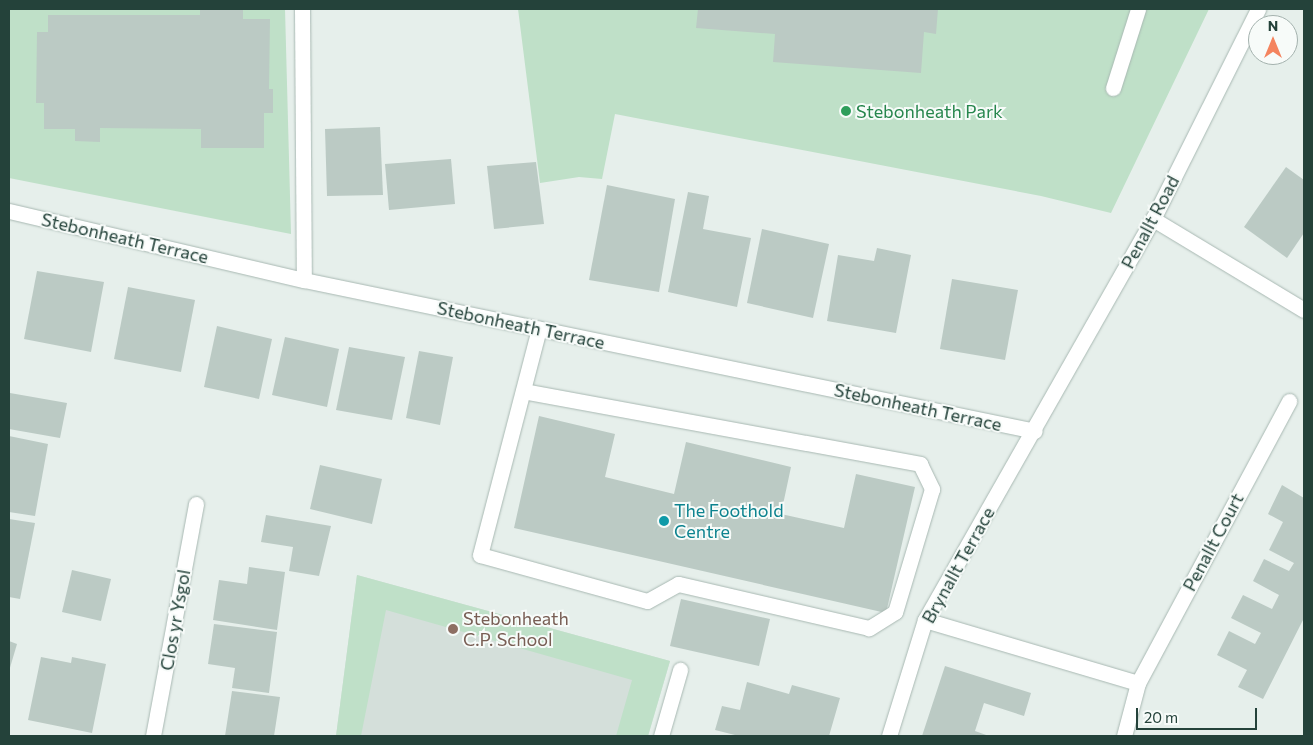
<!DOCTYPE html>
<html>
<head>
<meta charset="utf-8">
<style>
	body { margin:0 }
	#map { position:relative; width:1313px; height:745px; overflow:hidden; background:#e6efeb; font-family:Commissioner,sans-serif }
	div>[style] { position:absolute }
	.built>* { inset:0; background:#d4dfda }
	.green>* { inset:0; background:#bfe0c8 }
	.building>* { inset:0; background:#bbcac4 }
	.roads { filter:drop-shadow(0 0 1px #a8b8b2) drop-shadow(0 0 1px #a8b8b2) }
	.minor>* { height:15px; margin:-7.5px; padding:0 7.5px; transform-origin:7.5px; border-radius:7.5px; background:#fff }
	.dots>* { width:14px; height:14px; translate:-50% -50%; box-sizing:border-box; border:2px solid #f7fbf9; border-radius:50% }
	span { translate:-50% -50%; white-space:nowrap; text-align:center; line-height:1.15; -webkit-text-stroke:4px #f7fbf9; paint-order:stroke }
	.leisure-label { font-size:18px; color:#27864d }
	.left { translate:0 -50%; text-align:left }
	.street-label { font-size:18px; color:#24423a }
	.culture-label { font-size:18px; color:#0d838f }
	.education-label { font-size:18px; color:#785e54 }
	.frame { position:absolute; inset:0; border:10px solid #24423a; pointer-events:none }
	.north { position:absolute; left:1248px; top:15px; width:50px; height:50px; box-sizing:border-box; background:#f7fbf9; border:1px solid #a3b1ad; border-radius:50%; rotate:0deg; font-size:14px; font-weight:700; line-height:20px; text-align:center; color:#24423a }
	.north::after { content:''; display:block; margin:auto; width:18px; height:22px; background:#f4845f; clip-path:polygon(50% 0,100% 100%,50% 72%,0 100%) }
	.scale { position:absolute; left:1136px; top:708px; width:121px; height:22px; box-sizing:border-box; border:2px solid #24423a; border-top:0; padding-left:6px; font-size:15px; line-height:18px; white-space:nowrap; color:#24423a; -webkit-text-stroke:4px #f7fbf9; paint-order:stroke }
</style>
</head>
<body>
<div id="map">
	<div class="built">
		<div style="clip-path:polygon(357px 575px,670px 661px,648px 736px,336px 736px)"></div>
	</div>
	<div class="green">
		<div style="clip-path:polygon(9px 9px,285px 9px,291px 234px,9px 178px)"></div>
		<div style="clip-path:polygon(518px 9px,1209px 9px,1111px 213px,1041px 196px,615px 114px,602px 179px,579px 177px,540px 183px)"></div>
		<div style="clip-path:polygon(357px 575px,670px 661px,648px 736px,616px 736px,632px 680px,386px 610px,361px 736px,336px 736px)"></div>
	</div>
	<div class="building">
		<div style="clip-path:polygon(200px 9px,243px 9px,243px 19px,270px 19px,269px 89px,273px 89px,273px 113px,264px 113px,264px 148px,201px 148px,201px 129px,100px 128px,100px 142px,75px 141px,75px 129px,44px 129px,44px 103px,36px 103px,37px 32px,48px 32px,48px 15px,200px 15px)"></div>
		<div style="clip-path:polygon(698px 9px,938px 9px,936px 34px,924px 32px,921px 73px,773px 62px,775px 34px,696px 28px)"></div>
		<div style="clip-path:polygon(380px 127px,383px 195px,327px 196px,325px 129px)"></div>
		<div style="clip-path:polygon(451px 159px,455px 204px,389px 210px,385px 164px)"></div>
		<div style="clip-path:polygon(536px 162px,544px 224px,494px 229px,487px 166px)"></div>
		<div style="clip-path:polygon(1286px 167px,1304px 180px,1304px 233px,1287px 258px,1244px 227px)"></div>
		<div style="clip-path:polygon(607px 185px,675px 199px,659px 292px,589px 280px)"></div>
		<div style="clip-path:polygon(688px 192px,709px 196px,703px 229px,751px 238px,737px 307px,668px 292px)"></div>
		<div style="clip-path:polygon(762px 229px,829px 244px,813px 318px,747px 303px)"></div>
		<div style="clip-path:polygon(877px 248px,911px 255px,896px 333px,827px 321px,838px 255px,874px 261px)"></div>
		<div style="clip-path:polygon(37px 271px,104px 282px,91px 352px,24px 339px)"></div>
		<div style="clip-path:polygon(952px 279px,1018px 290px,1005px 360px,940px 349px)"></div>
		<div style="clip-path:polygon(128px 287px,195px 300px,181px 372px,114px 359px)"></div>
		<div style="clip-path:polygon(217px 326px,272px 339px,259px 399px,204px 387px)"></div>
		<div style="clip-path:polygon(285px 337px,339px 349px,327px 407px,272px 395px)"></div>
		<div style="clip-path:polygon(349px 347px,405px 357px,392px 420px,336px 410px)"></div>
		<div style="clip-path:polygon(419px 351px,453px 357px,440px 425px,406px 418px)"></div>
		<div style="clip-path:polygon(10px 393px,67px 403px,60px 438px,9px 429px)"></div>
		<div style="clip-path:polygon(539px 416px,615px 434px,605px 477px,674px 494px,686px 442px,791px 467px,781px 514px,844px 528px,856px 474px,915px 487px,886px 613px,514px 528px)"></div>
		<div style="clip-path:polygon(9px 436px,48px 444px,35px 516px,9px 512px)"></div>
		<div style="clip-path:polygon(320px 465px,382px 479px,372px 524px,310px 509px)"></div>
		<div style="clip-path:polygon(1282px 485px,1304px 498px,1304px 618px,1263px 699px,1238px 687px,1247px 670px,1217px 655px,1229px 631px,1255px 644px,1261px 633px,1231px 618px,1243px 595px,1272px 609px,1279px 595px,1253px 581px,1264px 559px,1289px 571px,1294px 563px,1269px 550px,1283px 522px,1268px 514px)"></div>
		<div style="clip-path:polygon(266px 515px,331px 526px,319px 576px,289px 571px,293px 547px,261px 542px)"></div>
		<div style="clip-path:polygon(9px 519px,35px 523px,20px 599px,9px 597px)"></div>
		<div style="clip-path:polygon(249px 567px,285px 572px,277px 630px,213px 620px,219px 580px,247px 584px)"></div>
		<div style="clip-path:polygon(72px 570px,111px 579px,101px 621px,62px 612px)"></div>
		<div style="clip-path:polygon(681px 599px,770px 619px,759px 666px,670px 646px)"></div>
		<div style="clip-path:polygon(214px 624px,277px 632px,269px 693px,232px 688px,235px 668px,208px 664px)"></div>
		<div style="clip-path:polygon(9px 641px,17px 644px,9px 671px)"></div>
		<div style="clip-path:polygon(41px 657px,71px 663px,72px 657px,106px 664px,92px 733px,28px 720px)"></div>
		<div style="clip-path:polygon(945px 666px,1031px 693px,1024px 716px,984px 703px,975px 731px,989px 736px,922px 736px)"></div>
		<div style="clip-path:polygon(747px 682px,789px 694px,792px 685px,840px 698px,829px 736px,739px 736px,715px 730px,722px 706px,740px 710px)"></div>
		<div style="clip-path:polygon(232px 691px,280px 697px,274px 736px,225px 736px)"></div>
	</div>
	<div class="roads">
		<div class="minor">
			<div style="left:302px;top:9px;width:271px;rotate:89.6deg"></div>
			<div style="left:1113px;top:88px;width:83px;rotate:-72.4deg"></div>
			<div style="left:9px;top:211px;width:303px;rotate:13.2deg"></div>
			<div style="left:304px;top:280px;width:746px;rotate:11.67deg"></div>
			<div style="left:1153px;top:219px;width:176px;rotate:31.1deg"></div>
			<div style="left:523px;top:391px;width:404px;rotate:10.4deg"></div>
			<div style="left:920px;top:464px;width:28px;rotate:64deg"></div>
			<div style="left:932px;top:489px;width:128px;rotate:106.7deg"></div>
			<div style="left:895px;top:612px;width:31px;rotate:148deg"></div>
			<div style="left:869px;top:628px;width:196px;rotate:-167deg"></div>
			<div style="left:678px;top:584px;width:35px;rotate:151deg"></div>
			<div style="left:647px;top:601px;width:173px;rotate:-164.6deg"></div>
			<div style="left:480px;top:555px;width:234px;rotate:-75.4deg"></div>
			<div style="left:925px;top:620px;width:222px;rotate:16.5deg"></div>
			<div style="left:153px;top:736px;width:236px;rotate:-79.5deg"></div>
			<div style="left:661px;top:736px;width:69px;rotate:-73.9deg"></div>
			<div style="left:889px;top:736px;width:121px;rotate:-72.8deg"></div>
			<div style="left:925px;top:620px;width:461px;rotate:-60.4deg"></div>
			<div style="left:1153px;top:219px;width:235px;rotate:-63.4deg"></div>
			<div style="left:1124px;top:736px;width:55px;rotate:-75.2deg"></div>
			<div style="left:1138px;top:683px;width:320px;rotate:-61.8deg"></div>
		</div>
	</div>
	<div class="dots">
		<div style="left:846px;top:111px;background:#2e9e5b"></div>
		<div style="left:664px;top:521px;background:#0f9aa8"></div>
		<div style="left:453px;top:629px;background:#8d6e63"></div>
	</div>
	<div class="leisure-label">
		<span class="left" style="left:856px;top:111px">Stebonheath Park</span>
	</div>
	<div class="street-label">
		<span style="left:1150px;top:222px;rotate:-62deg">Penallt Road</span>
		<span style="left:125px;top:238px;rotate:13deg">Stebonheath Terrace</span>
		<span style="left:521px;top:325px;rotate:12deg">Stebonheath Terrace</span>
		<span style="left:918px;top:407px;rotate:12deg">Stebonheath Terrace</span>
		<span style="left:1213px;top:542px;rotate:-62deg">Penallt Court</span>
		<span style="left:958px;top:565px;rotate:-61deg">Brynallt Terrace</span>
		<span style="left:175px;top:620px;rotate:-80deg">Clos yr Ysgol</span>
	</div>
	<div class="culture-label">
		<span class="left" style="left:674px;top:521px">The Foothold<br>Centre</span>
	</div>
	<div class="education-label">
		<span class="left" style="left:463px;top:629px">Stebonheath<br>C.P. School</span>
	</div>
	<div class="frame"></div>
	<div class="north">N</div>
	<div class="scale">20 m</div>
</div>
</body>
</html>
